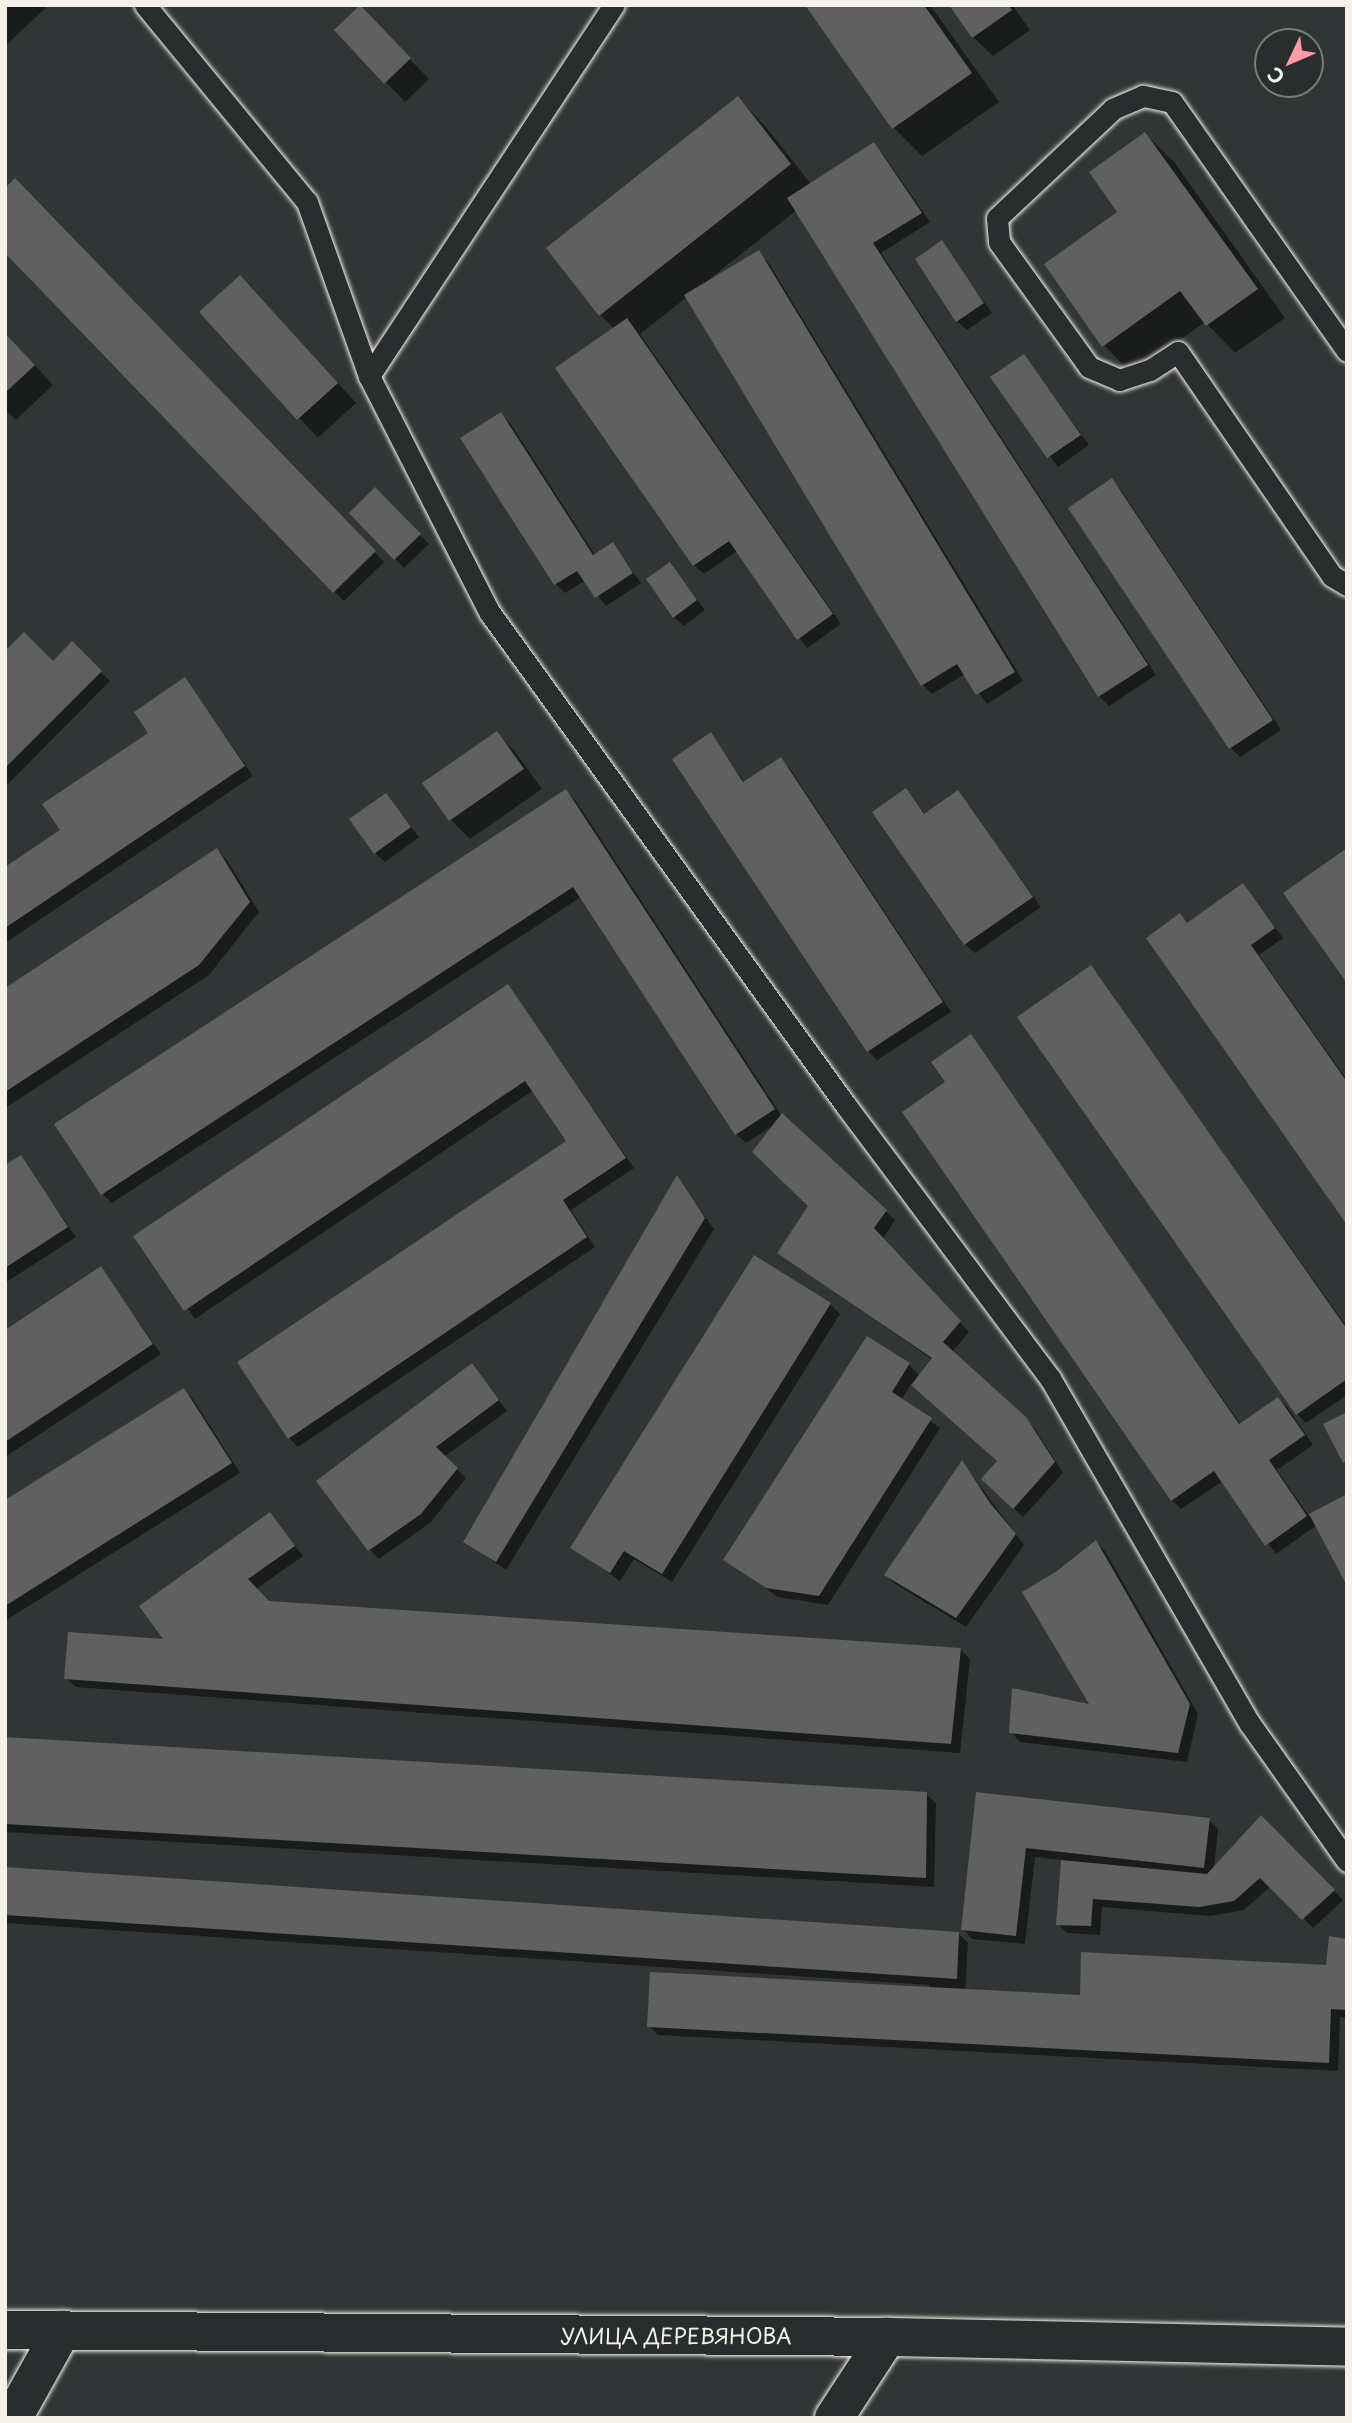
<!DOCTYPE html>
<html>
<head>
<meta charset="utf-8">
<style>
	body { margin:0 }
	#map { position:relative; width:1352px; height:2423px; overflow:hidden; background:#323535; font-family:"Playpen Sans",sans-serif }
	div>[style] { position:absolute }
	.shadow>* { inset:0; background:#0007 }
	.building>* { inset:0; background:#5f605f }
	.roads { filter:drop-shadow(0 0 2px #f4f1e8) drop-shadow(0 0 2px #f4f1e8) }
	.lane>* { height:21px; margin:-10.5px; padding:0 10.5px; transform-origin:10.5px; border-radius:10.5px; background:#2a2d2e }
	.street>* { height:38px; margin:-19px; padding:0 19px; transform-origin:19px; border-radius:19px; background:#2a2d2e }
	span { translate:-50% -50%; white-space:nowrap; text-align:center; line-height:1.15; -webkit-text-stroke:7px #2a2d2e; paint-order:stroke }
	.street-label { font-size:21px; color:#f4f1e8 }
	.frame { position:absolute; inset:0; border:7px solid #f4f1e8; pointer-events:none }
	.north { position:absolute; left:1254px; top:28px; width:70px; height:70px; box-sizing:border-box; background:#2a2d2e; border:2px solid #7b7b78; border-radius:50%; rotate:226deg; font-size:19px; font-weight:700; line-height:28px; text-align:center; color:#f4f1e8 }
	.north::after { content:''; display:block; margin:auto; width:24px; height:32px; background:#ff9aa2; clip-path:polygon(50% 0,100% 100%,50% 72%,0 100%) }
</style>
</head>
<body>
<div id="map">
	<div class="shadow">
		<div style="clip-path:polygon(5px 5px,49px 5px,5px 46px)"></div>
		<div style="clip-path:polygon(807px 5px,930px 5px,999px 102px,922px 156px,894px 128px)"></div>
		<div style="clip-path:polygon(951px 5px,1012px 5px,1030px 30px,993px 56px,973px 37px)"></div>
		<div style="clip-path:polygon(360px 8px,429px 79px,405px 102px,336px 30px)"></div>
		<div style="clip-path:polygon(738px 98px,766px 127px,811px 184px,874px 145px,883px 154px,930px 222px,881px 253px,1156px 675px,1109px 706px,1099px 696px,797px 210px,707px 281px,759px 253px,768px 262px,1023px 681px,987px 704px,965px 674px,932px 694px,923px 685px,687px 297px,640px 334px,841px 624px,807px 648px,737px 551px,704px 574px,694px 565px,615px 329px,600px 315px)"></div>
		<div style="clip-path:polygon(1145px 134px,1174px 162px,1285px 318px,1235px 353px,1205px 322px,1132px 374px,1104px 345px,1120px 213px)"></div>
		<div style="clip-path:polygon(15px 181px,384px 562px,344px 601px,5px 250px)"></div>
		<div style="clip-path:polygon(942px 243px,992px 313px,967px 330px,957px 321px)"></div>
		<div style="clip-path:polygon(259px 296px,356px 403px,318px 438px,201px 312px)"></div>
		<div style="clip-path:polygon(5px 332px,53px 385px,16px 420px,5px 410px)"></div>
		<div style="clip-path:polygon(1024px 356px,1089px 445px,1058px 467px,993px 378px)"></div>
		<div style="clip-path:polygon(500px 414px,510px 423px,595px 555px,613px 544px,641px 583px,606px 606px,586px 580px,565px 593px,556px 584px,462px 439px)"></div>
		<div style="clip-path:polygon(1112px 480px,1121px 490px,1281px 730px,1240px 757px,1231px 748px,1070px 508px)"></div>
		<div style="clip-path:polygon(375px 490px,429px 544px,404px 568px,351px 513px)"></div>
		<div style="clip-path:polygon(670px 564px,705px 610px,684px 626px,674px 617px)"></div>
		<div style="clip-path:polygon(72px 644px,110px 681px,5px 787px,5px 654px,53px 664px)"></div>
		<div style="clip-path:polygon(185px 680px,253px 776px,5px 943px,5px 869px,62px 831px,151px 733px)"></div>
		<div style="clip-path:polygon(497px 733px,516px 753px,542px 789px,470px 839px,451px 820px,425px 783px)"></div>
		<div style="clip-path:polygon(711px 735px,745px 783px,781px 759px,790px 769px,951px 1012px,877px 1060px,868px 1051px)"></div>
		<div style="clip-path:polygon(906px 791px,925px 814px,958px 792px,1041px 907px,975px 953px,965px 944px)"></div>
		<div style="clip-path:polygon(566px 792px,576px 801px,781px 1115px,895px 1220px,883px 1239px,969px 1332px,952px 1352px,1035px 1429px,1063px 1473px,1023px 1517px,984px 1479px,999px 1461px,912px 1383px,901px 1400px,940px 1428px,828px 1605px,778px 1597px,725px 1560px,868px 1338px,909px 1365px,920px 1376px,933px 1360px,779px 1253px,810px 1206px,774px 1125px,746px 1143px,736px 1134px,581px 897px,112px 1203px,103px 1194px)"></div>
		<div style="clip-path:polygon(386px 795px,419px 837px,385px 862px,375px 853px)"></div>
		<div style="clip-path:polygon(217px 850px,227px 860px,259px 912px,209px 975px,5px 1108px,5px 990px)"></div>
		<div style="clip-path:polygon(1243px 885px,1283px 938px,1259px 955px,1347px 1080px,1347px 1222px,1180px 916px,1188px 924px)"></div>
		<div style="clip-path:polygon(1091px 967px,1347px 1327px,1347px 1395px,1306px 1423px,1297px 1414px)"></div>
		<div style="clip-path:polygon(508px 986px,634px 1168px,571px 1210px,595px 1247px,298px 1447px,289px 1438px,568px 1141px,534px 1090px,195px 1319px,136px 1237px)"></div>
		<div style="clip-path:polygon(970px 1037px,1241px 1425px,1278px 1399px,1288px 1408px,1313px 1445px,1277px 1470px,1309px 1516px,1347px 1496px,1317px 1525px,1276px 1554px,1223px 1481px,1181px 1509px,1172px 1500px,948px 1082px)"></div>
		<div style="clip-path:polygon(20px 1157px,76px 1237px,5px 1283px,5px 1167px)"></div>
		<div style="clip-path:polygon(677px 1177px,714px 1229px,506px 1570px,466px 1542px)"></div>
		<div style="clip-path:polygon(101px 1268px,161px 1354px,5px 1457px,5px 1332px)"></div>
		<div style="clip-path:polygon(830px 1304px,840px 1314px,672px 1582px,634px 1559px,620px 1581px,573px 1547px)"></div>
		<div style="clip-path:polygon(472px 1366px,507px 1411px,444px 1457px,466px 1478px,430px 1523px,379px 1559px,370px 1550px)"></div>
		<div style="clip-path:polygon(184px 1390px,193px 1399px,240px 1473px,5px 1621px,5px 1502px)"></div>
		<div style="clip-path:polygon(963px 1463px,1024px 1545px,966px 1627px,895px 1584px,886px 1575px)"></div>
		<div style="clip-path:polygon(270px 1514px,303px 1556px,256px 1589px,269px 1603px,961px 1650px,970px 1659px,960px 1753px,76px 1687px,66px 1678px,167px 1642px)"></div>
		<div style="clip-path:polygon(1096px 1542px,1105px 1551px,1198px 1714px,1187px 1762px,1020px 1742px,1011px 1732px,1092px 1706px,1058px 1572px)"></div>
		<div style="clip-path:polygon(5px 1739px,926px 1794px,936px 1803px,934px 1887px,5px 1832px)"></div>
		<div style="clip-path:polygon(978px 1794px,1209px 1820px,1218px 1829px,1214px 1868px,1261px 1817px,1343px 1900px,1313px 1928px,1271px 1886px,1244px 1910px,1210px 1916px,1102px 1907px,1100px 1935px,1067px 1933px,1058px 1924px,1062px 1860px,1035px 1857px,1025px 1944px,972px 1939px,963px 1929px)"></div>
		<div style="clip-path:polygon(5px 1869px,959px 1934px,968px 1943px,965px 1991px,1081px 1997px,1327px 1967px,1347px 1940px,1347px 2018px,1340px 2017px,1338px 2071px,658px 2035px,649px 2026px,929px 1989px,929px 1985px,5px 1923px)"></div>
	</div>
	<div class="building">
		<div style="clip-path:polygon(360px 5px,411px 58px,384px 84px,334px 30px)"></div>
		<div style="clip-path:polygon(805px 5px,924px 5px,972px 73px,892px 129px)"></div>
		<div style="clip-path:polygon(949px 5px,1008px 5px,1012px 10px,972px 38px)"></div>
		<div style="clip-path:polygon(738px 96px,791px 164px,599px 316px,546px 248px)"></div>
		<div style="clip-path:polygon(1145px 132px,1258px 289px,1206px 326px,1180px 291px,1102px 347px,1044px 264px,1117px 212px,1089px 172px)"></div>
		<div style="clip-path:polygon(874px 142px,922px 213px,873px 243px,1148px 665px,1098px 697px,787px 198px)"></div>
		<div style="clip-path:polygon(15px 178px,376px 551px,333px 593px,5px 253px,5px 188px)"></div>
		<div style="clip-path:polygon(942px 240px,984px 303px,956px 322px,915px 259px)"></div>
		<div style="clip-path:polygon(759px 250px,1015px 672px,976px 695px,957px 664px,921px 686px,684px 295px)"></div>
		<div style="clip-path:polygon(240px 275px,338px 383px,297px 420px,199px 312px)"></div>
		<div style="clip-path:polygon(627px 318px,833px 614px,797px 640px,729px 541px,693px 566px,555px 368px)"></div>
		<div style="clip-path:polygon(5px 333px,35px 365px,5px 393px)"></div>
		<div style="clip-path:polygon(1024px 354px,1081px 435px,1047px 458px,990px 377px)"></div>
		<div style="clip-path:polygon(501px 412px,593px 555px,613px 542px,633px 573px,595px 598px,577px 571px,554px 585px,460px 438px)"></div>
		<div style="clip-path:polygon(1112px 478px,1273px 720px,1229px 749px,1068px 508px)"></div>
		<div style="clip-path:polygon(375px 487px,421px 534px,394px 560px,349px 513px)"></div>
		<div style="clip-path:polygon(670px 562px,697px 600px,673px 618px,646px 579px)"></div>
		<div style="clip-path:polygon(24px 632px,53px 661px,72px 641px,102px 671px,5px 768px,5px 651px)"></div>
		<div style="clip-path:polygon(185px 677px,245px 766px,5px 928px,5px 867px,60px 830px,42px 804px,148px 733px,134px 712px)"></div>
		<div style="clip-path:polygon(497px 731px,524px 769px,449px 821px,422px 783px)"></div>
		<div style="clip-path:polygon(711px 732px,743px 782px,781px 757px,943px 1002px,867px 1052px,672px 759px)"></div>
		<div style="clip-path:polygon(906px 788px,924px 814px,958px 790px,1033px 897px,964px 945px,872px 812px)"></div>
		<div style="clip-path:polygon(566px 789px,775px 1109px,735px 1135px,573px 887px,101px 1195px,54px 1124px)"></div>
		<div style="clip-path:polygon(386px 793px,411px 827px,374px 854px,349px 819px)"></div>
		<div style="clip-path:polygon(217px 848px,250px 902px,199px 965px,5px 1092px,5px 988px)"></div>
		<div style="clip-path:polygon(1347px 848px,1347px 983px,1283px 893px)"></div>
		<div style="clip-path:polygon(1243px 883px,1275px 928px,1251px 945px,1347px 1082px,1347px 1225px,1146px 938px,1180px 913px,1187px 923px)"></div>
		<div style="clip-path:polygon(1091px 965px,1347px 1329px,1347px 1379px,1296px 1415px,1017px 1017px)"></div>
		<div style="clip-path:polygon(508px 984px,626px 1158px,563px 1200px,587px 1237px,288px 1439px,237px 1362px,566px 1141px,525px 1081px,184px 1311px,133px 1236px)"></div>
		<div style="clip-path:polygon(971px 1034px,1239px 1424px,1278px 1397px,1305px 1435px,1269px 1460px,1307px 1516px,1265px 1546px,1214px 1471px,1171px 1501px,902px 1112px,945px 1082px,931px 1062px)"></div>
		<div style="clip-path:polygon(782px 1113px,887px 1210px,874px 1228px,961px 1321px,943px 1342px,1026px 1417px,1055px 1462px,1013px 1509px,981px 1479px,997px 1461px,911px 1385px,932px 1358px,777px 1253px,808px 1206px,752px 1152px)"></div>
		<div style="clip-path:polygon(21px 1155px,68px 1227px,5px 1268px,5px 1165px)"></div>
		<div style="clip-path:polygon(677px 1175px,705px 1218px,496px 1562px,463px 1542px)"></div>
		<div style="clip-path:polygon(754px 1255px,831px 1303px,662px 1574px,624px 1551px,610px 1573px,570px 1548px)"></div>
		<div style="clip-path:polygon(101px 1266px,153px 1344px,5px 1442px,5px 1330px)"></div>
		<div style="clip-path:polygon(867px 1336px,910px 1363px,892px 1392px,932px 1418px,819px 1596px,766px 1588px,723px 1560px)"></div>
		<div style="clip-path:polygon(472px 1363px,499px 1400px,436px 1447px,458px 1468px,421px 1514px,368px 1551px,316px 1481px)"></div>
		<div style="clip-path:polygon(184px 1388px,232px 1463px,5px 1606px,5px 1500px)"></div>
		<div style="clip-path:polygon(1347px 1412px,1347px 1461px,1343px 1463px,1323px 1424px)"></div>
		<div style="clip-path:polygon(962px 1460px,990px 1503px,1016px 1534px,956px 1618px,884px 1575px)"></div>
		<div style="clip-path:polygon(1347px 1494px,1347px 1586px,1309px 1514px)"></div>
		<div style="clip-path:polygon(270px 1512px,295px 1546px,248px 1579px,269px 1601px,961px 1648px,951px 1744px,64px 1679px,68px 1632px,163px 1639px,139px 1606px)"></div>
		<div style="clip-path:polygon(1096px 1540px,1190px 1704px,1178px 1753px,1009px 1733px,1012px 1688px,1089px 1704px,1022px 1592px,1057px 1571px)"></div>
		<div style="clip-path:polygon(5px 1737px,927px 1792px,926px 1878px,5px 1824px)"></div>
		<div style="clip-path:polygon(976px 1792px,1210px 1818px,1204px 1868px,1026px 1848px,1016px 1936px,961px 1930px)"></div>
		<div style="clip-path:polygon(1261px 1815px,1335px 1890px,1302px 1920px,1260px 1878px,1234px 1901px,1199px 1907px,1093px 1899px,1091px 1926px,1056px 1925px,1061px 1860px,1207px 1874px)"></div>
		<div style="clip-path:polygon(5px 1867px,959px 1932px,957px 1979px,5px 1915px)"></div>
		<div style="clip-path:polygon(1329px 1936px,1347px 1939px,1347px 2010px,1331px 2009px,1329px 2063px,647px 2027px,650px 1972px,1080px 1995px,1081px 1952px,1326px 1965px)"></div>
	</div>
	<div class="roads">
		<div class="lane">
			<div style="left:145px;top:5px;width:255px;rotate:50.6deg"></div>
			<div style="left:307px;top:202px;width:185px;rotate:70.4deg"></div>
			<div style="left:369px;top:376px;width:266px;rotate:63deg"></div>
			<div style="left:490px;top:613px;width:609px;rotate:54.15deg"></div>
			<div style="left:847px;top:1107px;width:339px;rotate:53.2deg"></div>
			<div style="left:1050px;top:1378px;width:400px;rotate:60deg"></div>
			<div style="left:1250px;top:1724px;width:168px;rotate:54.7deg"></div>
			<div style="left:1347px;top:351px;width:304px;rotate:-125.1deg"></div>
			<div style="left:1172px;top:102px;width:30px;rotate:-168deg"></div>
			<div style="left:1143px;top:96px;width:33px;rotate:157deg"></div>
			<div style="left:1113px;top:109px;width:159px;rotate:136.8deg"></div>
			<div style="left:997px;top:218px;width:24px;rotate:85deg"></div>
			<div style="left:999px;top:242px;width:154px;rotate:54.2deg"></div>
			<div style="left:1089px;top:367px;width:33px;rotate:23deg"></div>
			<div style="left:1119px;top:380px;width:33px;rotate:-18deg"></div>
			<div style="left:1150px;top:370px;width:33px;rotate:-33deg"></div>
			<div style="left:1178px;top:352px;width:272px;rotate:55.5deg"></div>
			<div style="left:1332px;top:576px;width:17px;rotate:31deg"></div>
			<div style="left:369px;top:376px;width:445px;rotate:-56.6deg"></div>
		</div>
		<div class="street">
			<div style="left:5px;top:2330px;width:882px;rotate:0.45deg"></div>
			<div style="left:887px;top:2337px;width:460px;rotate:1.2deg"></div>
			<div style="left:13px;top:2418px;width:101px;rotate:-60.9deg"></div>
			<div style="left:834px;top:2418px;width:97px;rotate:-56.8deg"></div>
		</div>
	</div>
	<div class="street-label">
		<span style="left:676px;top:2335px">УЛИЦА ДЕРЕВЯНОВА</span>
	</div>
	<div class="frame"></div>
	<div class="north">С</div>
</div>
</body>
</html>
